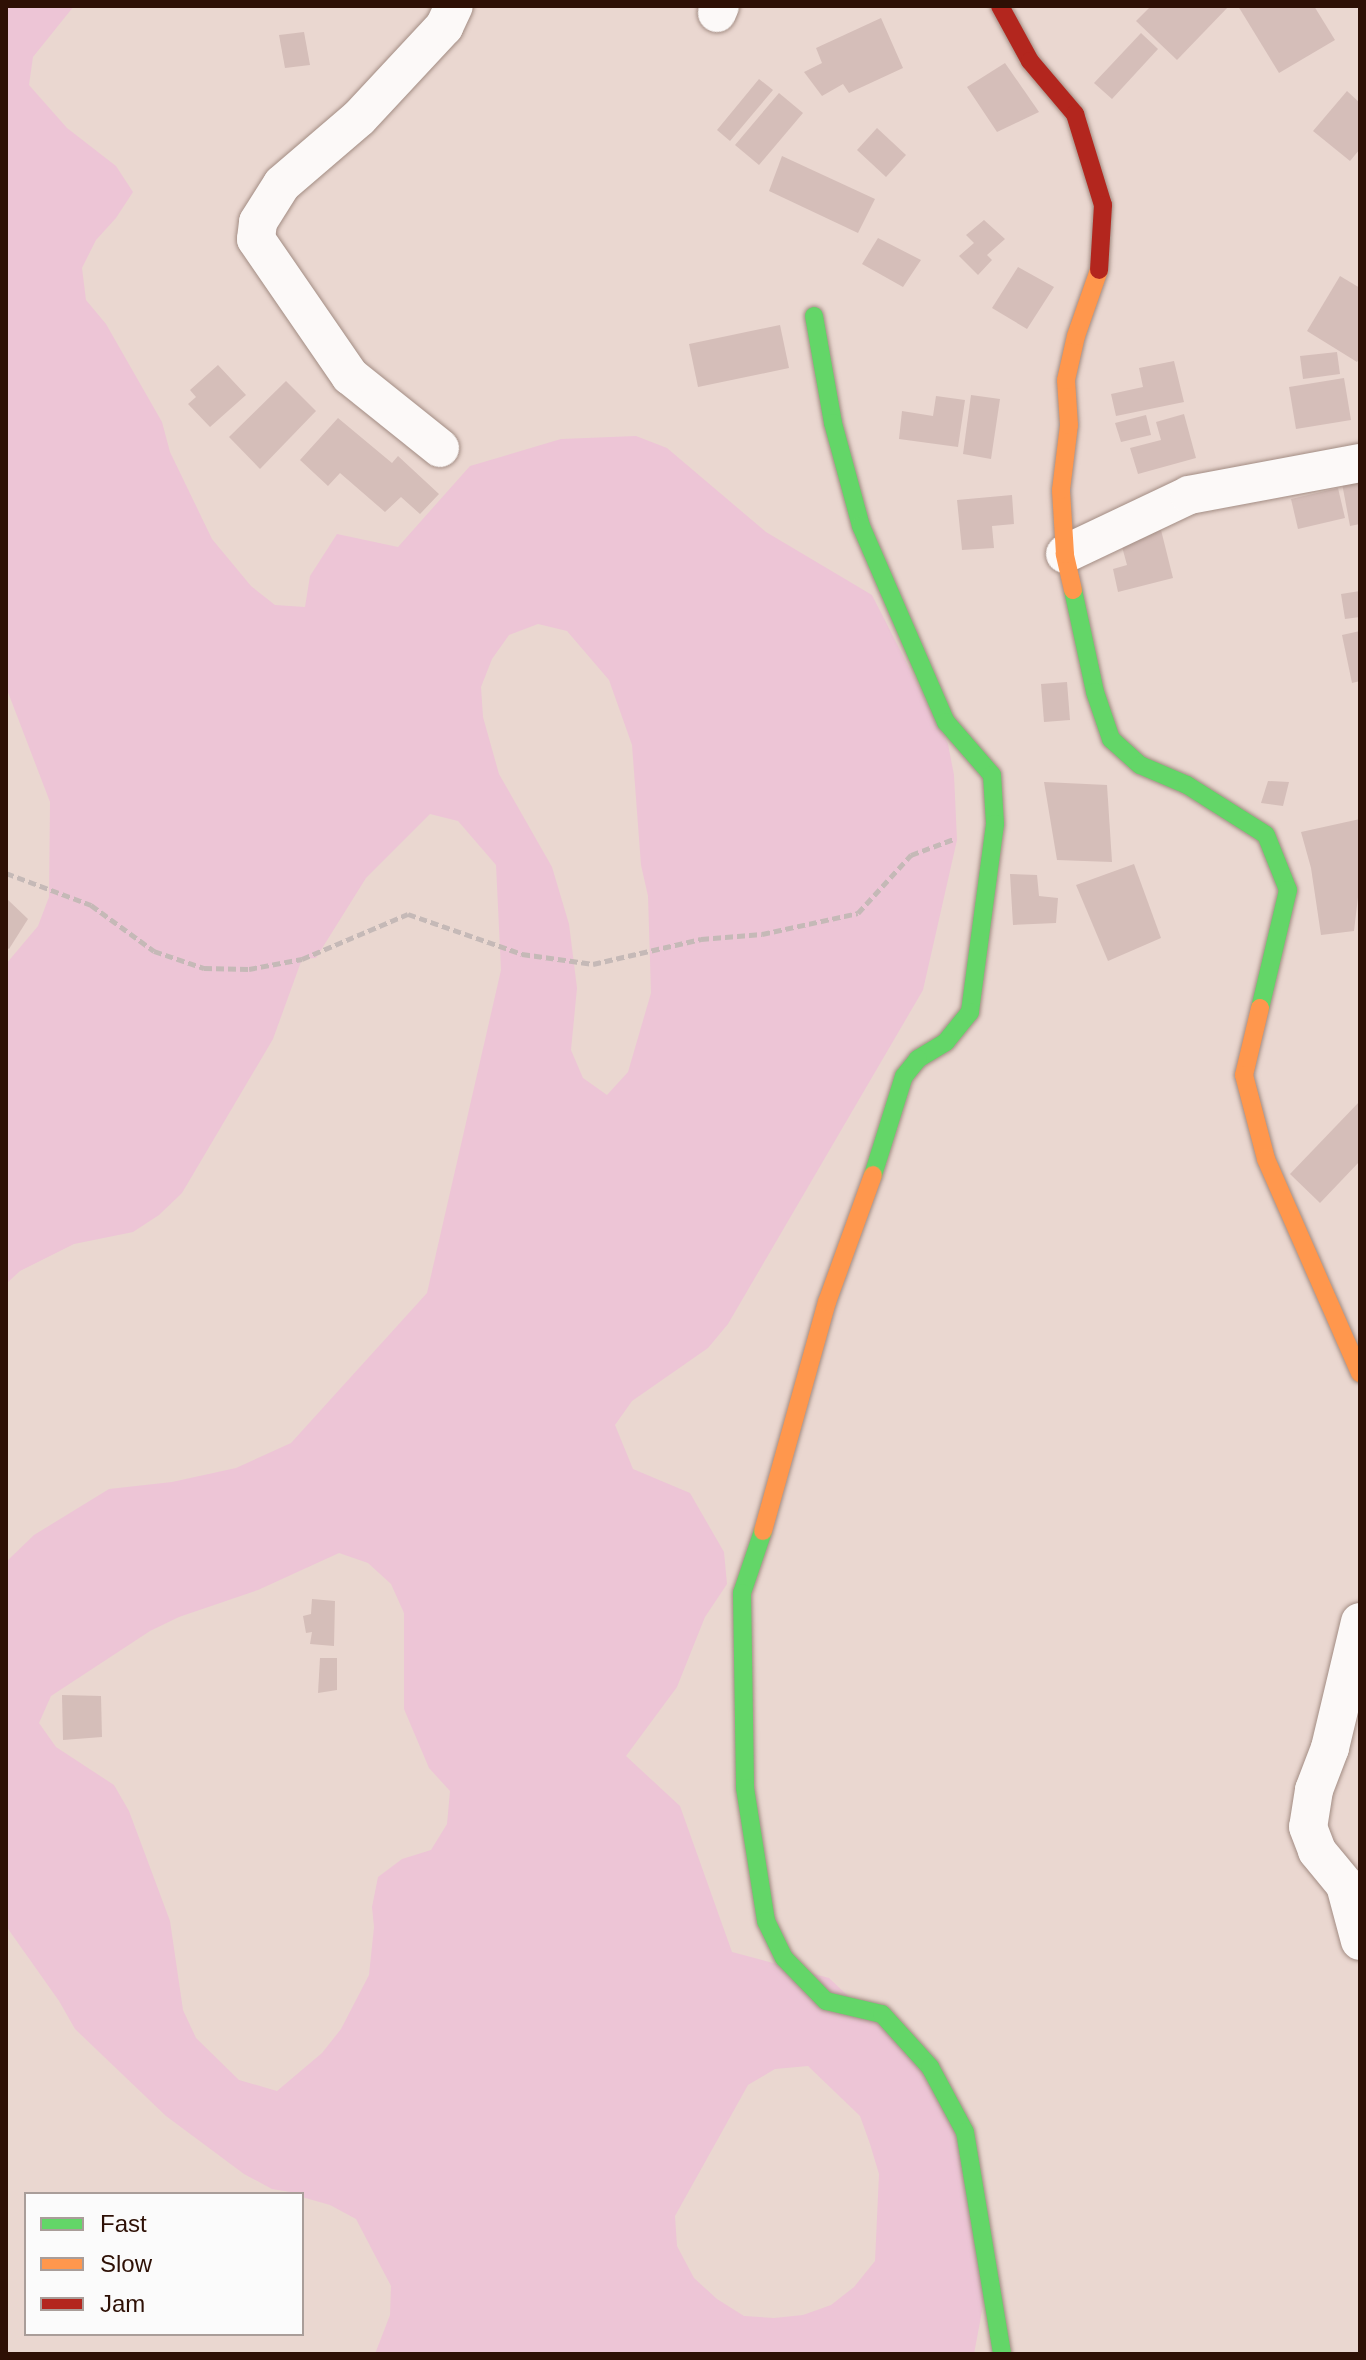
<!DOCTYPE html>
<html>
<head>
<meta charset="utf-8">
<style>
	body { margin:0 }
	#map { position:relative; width:1366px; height:2360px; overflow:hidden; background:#ead7d0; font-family:Arial,sans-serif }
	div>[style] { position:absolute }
	.green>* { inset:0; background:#edc5d6 }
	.building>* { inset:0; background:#d5beb9 }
	.path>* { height:5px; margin-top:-2.5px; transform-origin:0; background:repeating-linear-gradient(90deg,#c5b9b7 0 8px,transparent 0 12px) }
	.roads { filter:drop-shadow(0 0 2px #a28c83) drop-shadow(0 0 2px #a28c83) }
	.street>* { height:38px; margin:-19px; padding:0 19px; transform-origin:19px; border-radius:19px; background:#fcf9f8 }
	.fast>* { height:18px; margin:-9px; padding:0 9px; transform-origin:9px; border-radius:9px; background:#63d668 }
	.slow>* { height:18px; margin:-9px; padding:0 9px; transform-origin:9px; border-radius:9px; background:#ff974d }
	.jam>* { height:18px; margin:-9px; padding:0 9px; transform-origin:9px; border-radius:9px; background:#b3261e }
	span { translate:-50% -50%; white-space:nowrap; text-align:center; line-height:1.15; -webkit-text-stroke:6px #fbfbfb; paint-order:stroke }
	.frame { position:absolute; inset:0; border:8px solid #2e1005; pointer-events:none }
	.legend { position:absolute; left:24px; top:2192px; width:280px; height:144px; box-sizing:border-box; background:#fbfbfb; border:2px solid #a99d99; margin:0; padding:10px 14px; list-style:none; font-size:24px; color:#2e1005 }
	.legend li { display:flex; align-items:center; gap:16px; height:40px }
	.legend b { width:40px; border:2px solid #a99d99 }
</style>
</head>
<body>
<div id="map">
	<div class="green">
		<div style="clip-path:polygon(evenodd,6px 6px,74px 6px,33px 57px,29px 85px,67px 128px,116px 166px,133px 192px,116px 218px,96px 240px,82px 268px,86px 300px,106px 324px,162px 422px,170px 452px,212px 539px,251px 586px,275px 605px,305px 607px,310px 576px,337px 534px,398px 547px,470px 466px,561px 439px,636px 436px,667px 448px,766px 532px,872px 595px,948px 744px,954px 775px,957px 840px,923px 990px,728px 1324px,708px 1348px,632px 1401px,615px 1425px,633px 1469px,690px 1493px,724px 1552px,727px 1584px,705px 1617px,677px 1687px,626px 1756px,680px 1806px,732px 1952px,829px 1978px,950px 2092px,985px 2295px,974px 2354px,375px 2354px,390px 2315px,391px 2286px,356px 2219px,330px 2205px,302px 2197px,302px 2194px,272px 2189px,244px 2174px,166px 2116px,75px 2029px,59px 2001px,6px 1926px,6px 1562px,34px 1535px,109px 1489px,172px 1482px,236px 1468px,291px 1443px,427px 1293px,501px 970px,496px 865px,458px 821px,430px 814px,366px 878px,316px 958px,302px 959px,273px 1039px,182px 1193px,159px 1215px,133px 1232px,74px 1244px,20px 1271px,6px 1284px,6px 964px,38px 926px,49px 897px,50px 802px,6px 687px,6px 6px,538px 624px,567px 631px,609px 680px,632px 745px,641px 865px,648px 896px,651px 993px,628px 1072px,607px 1095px,583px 1078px,571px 1050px,577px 988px,569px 924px,552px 867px,499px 774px,483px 717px,481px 687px,492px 659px,509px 635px,538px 624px,6px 6px,339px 1553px,368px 1563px,391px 1584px,404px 1613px,404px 1709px,429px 1768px,450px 1791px,447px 1824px,431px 1850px,402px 1859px,378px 1877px,372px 1907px,374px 1927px,369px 1975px,341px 2029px,322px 2053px,277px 2091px,239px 2080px,196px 2038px,183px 2010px,170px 1921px,129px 1811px,114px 1785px,56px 1747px,39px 1723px,51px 1696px,150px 1631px,179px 1617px,258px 1590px,339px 1553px,6px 6px,808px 2066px,860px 2116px,870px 2144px,879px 2174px,875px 2261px,854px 2287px,831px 2305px,803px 2315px,774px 2318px,744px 2316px,717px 2299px,694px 2278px,677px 2246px,675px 2216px,748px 2085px,775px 2069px,808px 2066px)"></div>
	</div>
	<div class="building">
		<div style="clip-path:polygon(1151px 6px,1229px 6px,1177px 60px,1136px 21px)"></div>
		<div style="clip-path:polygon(1238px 6px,1314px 6px,1335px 40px,1279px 73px)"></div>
		<div style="clip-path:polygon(881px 18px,903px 68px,849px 93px,843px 84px,822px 96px,804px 72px,822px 63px,816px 48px)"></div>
		<div style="clip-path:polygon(304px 32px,310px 65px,285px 68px,279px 35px)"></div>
		<div style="clip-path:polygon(1141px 33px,1158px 49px,1112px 99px,1094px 83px)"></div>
		<div style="clip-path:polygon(1005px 63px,1039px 112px,997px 132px,967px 87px)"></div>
		<div style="clip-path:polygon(759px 79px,773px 90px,730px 141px,717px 130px)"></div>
		<div style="clip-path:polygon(1347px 91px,1360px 103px,1360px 149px,1350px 161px,1313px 131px)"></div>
		<div style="clip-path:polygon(779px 93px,803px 113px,759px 165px,735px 145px)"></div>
		<div style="clip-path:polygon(877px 128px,906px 155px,886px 177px,857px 150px)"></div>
		<div style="clip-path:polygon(782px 156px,875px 199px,858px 233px,769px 191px)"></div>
		<div style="clip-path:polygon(984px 220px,1005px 239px,987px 255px,992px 260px,978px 275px,959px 256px,974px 243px,966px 235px)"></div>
		<div style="clip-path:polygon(878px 238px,921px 260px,903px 287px,862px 264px)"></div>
		<div style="clip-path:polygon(1018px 267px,1054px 287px,1027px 329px,992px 308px)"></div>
		<div style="clip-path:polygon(1340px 276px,1360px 288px,1360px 357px,1357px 362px,1307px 331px)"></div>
		<div style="clip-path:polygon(780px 325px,789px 368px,698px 387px,689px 344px)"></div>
		<div style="clip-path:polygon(1337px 352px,1340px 374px,1303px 379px,1300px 356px)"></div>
		<div style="clip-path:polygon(1174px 361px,1184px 402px,1116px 416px,1111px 394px,1143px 387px,1139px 368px)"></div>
		<div style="clip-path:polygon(218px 365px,246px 395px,210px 427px,188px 404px,196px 397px,190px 390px)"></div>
		<div style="clip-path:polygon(1344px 378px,1351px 420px,1296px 429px,1289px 387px)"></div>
		<div style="clip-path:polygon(286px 381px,316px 411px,260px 469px,229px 437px)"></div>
		<div style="clip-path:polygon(971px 395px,1000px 399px,991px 459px,963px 454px)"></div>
		<div style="clip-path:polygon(936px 396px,965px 400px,958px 447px,899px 439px,902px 411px,933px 416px)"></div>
		<div style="clip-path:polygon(1184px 414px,1196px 458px,1138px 474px,1130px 448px,1161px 440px,1156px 422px)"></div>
		<div style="clip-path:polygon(1146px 415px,1151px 435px,1121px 442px,1115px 423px)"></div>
		<div style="clip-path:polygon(338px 418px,392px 463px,398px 456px,439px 494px,420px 514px,401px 497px,385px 512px,340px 473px,328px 486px,300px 460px)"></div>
		<div style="clip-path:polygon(1360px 474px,1360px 524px,1350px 526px,1341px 478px)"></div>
		<div style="clip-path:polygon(1338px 488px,1345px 518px,1298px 529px,1291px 499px)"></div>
		<div style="clip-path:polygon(1012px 495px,1014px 524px,992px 526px,994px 548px,962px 550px,957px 500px)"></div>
		<div style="clip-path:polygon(1159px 522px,1173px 578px,1118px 592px,1113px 569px,1127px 565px,1118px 532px)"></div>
		<div style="clip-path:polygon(1360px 591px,1360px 617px,1345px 619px,1341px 594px)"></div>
		<div style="clip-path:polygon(1360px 631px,1360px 681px,1352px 683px,1342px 635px)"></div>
		<div style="clip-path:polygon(1067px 682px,1070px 720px,1044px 722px,1041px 684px)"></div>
		<div style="clip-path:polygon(1268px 781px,1289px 782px,1283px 806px,1261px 803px)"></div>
		<div style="clip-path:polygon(1044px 782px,1107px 785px,1112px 862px,1057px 860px)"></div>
		<div style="clip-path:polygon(1360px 819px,1360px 880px,1354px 931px,1321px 935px,1311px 868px,1301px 832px)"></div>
		<div style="clip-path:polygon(1134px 864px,1161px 938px,1108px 961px,1076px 885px)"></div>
		<div style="clip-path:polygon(1010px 874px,1037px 875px,1039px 896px,1058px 898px,1056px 923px,1013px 925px)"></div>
		<div style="clip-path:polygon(6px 898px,28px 919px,9px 949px,6px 947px)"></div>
		<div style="clip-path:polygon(1360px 1101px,1360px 1161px,1320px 1203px,1290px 1174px)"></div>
		<div style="clip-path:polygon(312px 1599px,335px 1601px,334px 1646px,310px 1644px,312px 1632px,306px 1633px,303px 1616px,311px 1614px)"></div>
		<div style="clip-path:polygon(320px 1658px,337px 1658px,337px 1690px,318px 1693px)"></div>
		<div style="clip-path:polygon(62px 1695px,101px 1696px,102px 1737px,63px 1740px)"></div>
	</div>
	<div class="path">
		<div style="left:6px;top:873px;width:91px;rotate:20.6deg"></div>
		<div style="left:91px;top:905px;width:78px;rotate:36.1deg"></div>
		<div style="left:154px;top:951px;width:53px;rotate:18.8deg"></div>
		<div style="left:204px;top:968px;width:45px;rotate:1.3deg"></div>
		<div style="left:249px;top:969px;width:54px;rotate:-10.7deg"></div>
		<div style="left:302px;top:959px;width:115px;rotate:-23deg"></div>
		<div style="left:408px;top:914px;width:121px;rotate:19.3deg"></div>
		<div style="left:522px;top:954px;width:72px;rotate:8deg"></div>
		<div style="left:593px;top:964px;width:111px;rotate:-13deg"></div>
		<div style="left:701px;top:939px;width:61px;rotate:-4.7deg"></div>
		<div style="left:762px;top:934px;width:98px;rotate:-12.3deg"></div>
		<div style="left:858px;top:913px;width:79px;rotate:-47.6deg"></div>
		<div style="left:911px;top:855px;width:46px;rotate:-20.4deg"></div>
	</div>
	<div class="roads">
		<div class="street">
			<div style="left:717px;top:13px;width:8px;rotate:-67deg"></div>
			<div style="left:440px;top:448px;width:115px;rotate:-141.3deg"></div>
			<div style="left:350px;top:376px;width:166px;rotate:-124.5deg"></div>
			<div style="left:256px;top:239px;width:17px;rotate:-83deg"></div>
			<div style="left:258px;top:222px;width:45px;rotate:-57.7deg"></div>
			<div style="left:282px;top:184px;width:101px;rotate:-40.6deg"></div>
			<div style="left:359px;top:118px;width:125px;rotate:-47deg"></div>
			<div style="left:444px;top:27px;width:23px;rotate:-65deg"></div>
			<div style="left:1065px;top:554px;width:137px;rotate:-25.4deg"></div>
			<div style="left:1189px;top:495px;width:174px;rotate:-10.6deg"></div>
			<div style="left:1360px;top:1622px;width:130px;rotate:103.4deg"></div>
			<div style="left:1330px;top:1748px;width:45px;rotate:110.9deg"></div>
			<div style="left:1314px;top:1790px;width:37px;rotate:99deg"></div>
			<div style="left:1308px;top:1827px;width:26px;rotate:69deg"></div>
			<div style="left:1317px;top:1851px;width:44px;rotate:50.5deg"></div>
			<div style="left:1345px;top:1885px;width:58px;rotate:75deg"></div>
		</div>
		<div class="fast">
			<div style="left:814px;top:316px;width:109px;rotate:79.9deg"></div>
			<div style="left:833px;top:423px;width:107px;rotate:74.8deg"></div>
			<div style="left:861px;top:526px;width:214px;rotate:66.6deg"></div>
			<div style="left:946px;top:722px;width:70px;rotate:49deg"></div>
			<div style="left:992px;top:775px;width:49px;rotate:86.5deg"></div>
			<div style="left:995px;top:824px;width:190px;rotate:97.6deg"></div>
			<div style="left:970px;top:1012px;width:38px;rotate:129deg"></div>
			<div style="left:946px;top:1042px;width:33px;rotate:149deg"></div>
			<div style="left:918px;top:1059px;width:22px;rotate:129deg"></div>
			<div style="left:904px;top:1076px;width:104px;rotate:107.4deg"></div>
			<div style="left:1073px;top:590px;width:104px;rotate:77.8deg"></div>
			<div style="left:1095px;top:692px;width:50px;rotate:71.2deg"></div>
			<div style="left:1111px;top:739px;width:39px;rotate:42deg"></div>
			<div style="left:1140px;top:765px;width:51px;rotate:23.1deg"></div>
			<div style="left:1187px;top:785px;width:93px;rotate:32.3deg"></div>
			<div style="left:1266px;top:835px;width:59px;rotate:68.2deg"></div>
			<div style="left:1288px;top:890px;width:121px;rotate:103.3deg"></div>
			<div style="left:763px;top:1531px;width:65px;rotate:108.7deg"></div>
			<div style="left:742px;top:1593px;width:195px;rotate:89.1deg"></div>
			<div style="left:745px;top:1788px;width:135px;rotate:81deg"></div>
			<div style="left:766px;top:1921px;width:41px;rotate:64.1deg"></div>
			<div style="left:784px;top:1958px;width:60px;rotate:45.7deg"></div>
			<div style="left:826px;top:2001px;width:57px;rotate:13.1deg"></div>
			<div style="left:882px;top:2014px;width:72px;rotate:47.8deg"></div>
			<div style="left:930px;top:2067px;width:74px;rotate:61.7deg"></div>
			<div style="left:965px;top:2132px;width:225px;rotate:80.5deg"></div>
		</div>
		<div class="slow">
			<div style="left:1073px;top:590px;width:37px;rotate:-103deg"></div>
			<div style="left:1065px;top:554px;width:64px;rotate:-93.6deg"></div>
			<div style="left:1061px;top:490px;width:65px;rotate:-83deg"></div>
			<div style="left:1069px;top:425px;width:45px;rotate:-93.8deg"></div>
			<div style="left:1066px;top:380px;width:45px;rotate:-77.2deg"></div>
			<div style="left:1076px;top:336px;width:70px;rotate:-70.8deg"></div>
			<div style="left:1260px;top:1008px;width:69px;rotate:103.4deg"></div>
			<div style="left:1244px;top:1075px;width:87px;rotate:75.3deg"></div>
			<div style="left:1266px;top:1159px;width:234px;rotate:66.3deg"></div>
			<div style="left:763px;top:1531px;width:238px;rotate:-74.4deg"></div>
			<div style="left:827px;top:1302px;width:135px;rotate:-70.1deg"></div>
		</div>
		<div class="jam">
			<div style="left:1000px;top:6px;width:63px;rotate:61.4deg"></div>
			<div style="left:1030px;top:61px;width:70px;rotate:49.7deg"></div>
			<div style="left:1075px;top:114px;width:95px;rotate:72.9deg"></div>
			<div style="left:1103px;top:205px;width:65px;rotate:93.5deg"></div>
		</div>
	</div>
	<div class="frame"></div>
	<ul class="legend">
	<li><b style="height:10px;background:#63d668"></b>Fast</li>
	<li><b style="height:10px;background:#ff974d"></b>Slow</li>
	<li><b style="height:10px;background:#b3261e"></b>Jam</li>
	</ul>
</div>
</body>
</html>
